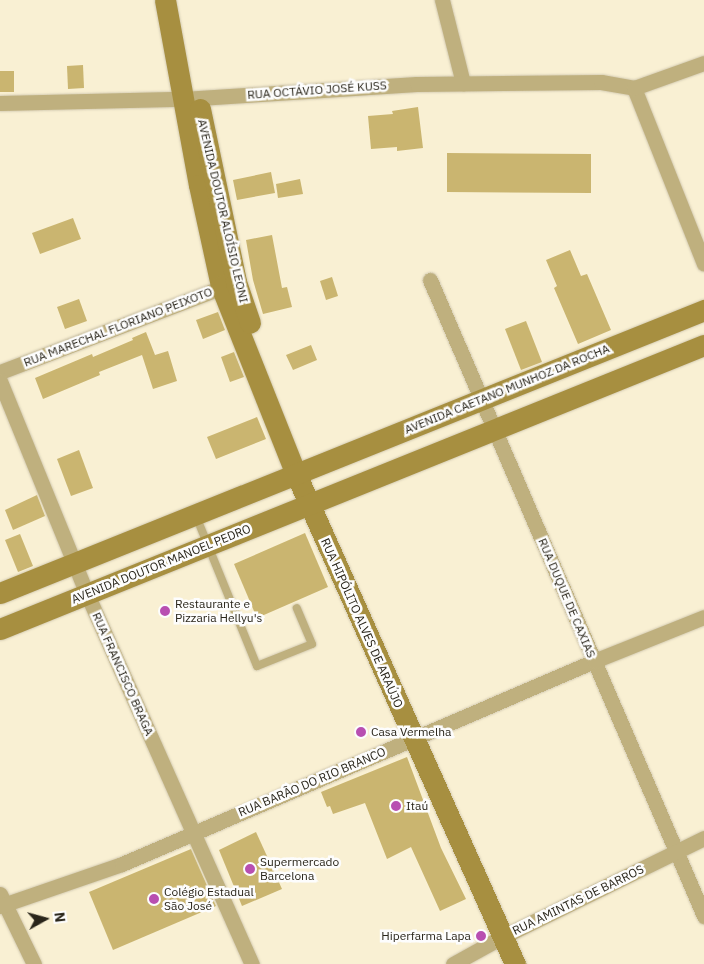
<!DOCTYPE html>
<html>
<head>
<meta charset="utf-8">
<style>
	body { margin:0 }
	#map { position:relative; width:704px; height:964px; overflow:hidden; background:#f9f0d3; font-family:"IBM Plex Sans",sans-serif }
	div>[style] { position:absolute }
	.building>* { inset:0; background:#cab570 }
	.roads { filter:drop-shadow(0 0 1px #d4cbb2) drop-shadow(0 0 1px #d4cbb2) }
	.lane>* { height:8px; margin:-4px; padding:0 4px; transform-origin:4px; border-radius:4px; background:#bfb07e }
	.street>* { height:15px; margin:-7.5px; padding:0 7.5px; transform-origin:7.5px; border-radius:7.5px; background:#bfb07e }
	.secondary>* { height:21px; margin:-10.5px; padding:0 10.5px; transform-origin:10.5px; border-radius:10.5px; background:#a78f40 }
	.dots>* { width:14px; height:14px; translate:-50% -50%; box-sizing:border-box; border:2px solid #fdfdfd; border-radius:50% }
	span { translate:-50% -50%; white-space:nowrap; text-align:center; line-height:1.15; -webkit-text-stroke:5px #fdfdfd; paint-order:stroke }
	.street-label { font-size:12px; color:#29251a }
	.poi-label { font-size:12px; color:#29251a }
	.left { translate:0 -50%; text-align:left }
	.right { translate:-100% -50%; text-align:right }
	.north { position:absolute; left:20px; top:894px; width:50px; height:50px; -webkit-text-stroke:4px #fdfdfd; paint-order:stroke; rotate:83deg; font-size:14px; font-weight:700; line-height:20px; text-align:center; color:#29251a }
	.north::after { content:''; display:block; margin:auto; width:18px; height:22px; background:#29251a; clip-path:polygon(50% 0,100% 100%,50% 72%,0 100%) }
</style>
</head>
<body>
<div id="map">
	<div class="building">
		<div style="clip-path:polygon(83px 65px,84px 88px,68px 89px,67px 66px)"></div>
		<div style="clip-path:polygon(0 71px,14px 71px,14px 92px,0 92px)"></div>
		<div style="clip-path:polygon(418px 107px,423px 148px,397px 151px,397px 147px,371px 149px,368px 116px,393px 114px,392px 111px)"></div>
		<div style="clip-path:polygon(447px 153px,591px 154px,591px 193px,447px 192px)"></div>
		<div style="clip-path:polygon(271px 172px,275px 193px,237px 200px,233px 180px)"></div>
		<div style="clip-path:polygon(300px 179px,303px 194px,278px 198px,276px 184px)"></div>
		<div style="clip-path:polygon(73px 218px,81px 239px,40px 254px,32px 233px)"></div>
		<div style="clip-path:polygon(272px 235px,282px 288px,287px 287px,292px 307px,263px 314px,253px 280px,246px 240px)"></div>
		<div style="clip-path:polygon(570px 250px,581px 276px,587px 274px,611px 330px,578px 344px,554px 288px,557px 286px,546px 260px)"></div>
		<div style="clip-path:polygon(332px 277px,338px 296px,326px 300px,320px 281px)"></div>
		<div style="clip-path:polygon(79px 299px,87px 321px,65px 329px,57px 307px)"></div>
		<div style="clip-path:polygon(218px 312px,225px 330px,203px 339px,196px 320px)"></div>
		<div style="clip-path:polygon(526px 321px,542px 362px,521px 370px,505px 329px)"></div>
		<div style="clip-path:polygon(146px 332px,155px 355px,168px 351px,177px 381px,153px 389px,142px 355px,99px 372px,100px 375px,43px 399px,35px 378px,92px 354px,93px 357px,133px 340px,132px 338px)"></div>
		<div style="clip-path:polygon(311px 345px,317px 360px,293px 370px,286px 355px)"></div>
		<div style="clip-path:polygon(234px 352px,244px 377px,230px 382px,221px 357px)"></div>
		<div style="clip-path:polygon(257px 417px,266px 439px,216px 459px,207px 437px)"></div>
		<div style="clip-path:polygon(79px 450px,93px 488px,71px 496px,57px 459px)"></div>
		<div style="clip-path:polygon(37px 495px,45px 516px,13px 530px,5px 510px)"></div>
		<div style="clip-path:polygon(305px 533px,328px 587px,257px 618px,234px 564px)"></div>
		<div style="clip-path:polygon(20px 534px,33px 566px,18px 572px,5px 540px)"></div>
		<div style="clip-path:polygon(407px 757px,441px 848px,466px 899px,440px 911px,411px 847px,387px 859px,365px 803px,333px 814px,330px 806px,327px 807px,321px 792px)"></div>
		<div style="clip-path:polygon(256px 832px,282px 889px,242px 906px,219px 850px)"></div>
		<div style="clip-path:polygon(191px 849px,216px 906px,113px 950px,89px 892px)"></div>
	</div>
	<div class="roads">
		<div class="lane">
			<div style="left:196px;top:516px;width:162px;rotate:67.9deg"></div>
			<div style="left:257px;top:666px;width:59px;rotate:-21.8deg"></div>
			<div style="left:312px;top:644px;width:39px;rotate:-113deg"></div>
		</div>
		<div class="street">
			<div style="left:442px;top:0;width:86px;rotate:75.8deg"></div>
			<div style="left:634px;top:88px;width:189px;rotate:68.3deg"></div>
			<div style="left:0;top:103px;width:183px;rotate:-1.3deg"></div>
			<div style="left:183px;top:99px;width:234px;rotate:-3.7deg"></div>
			<div style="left:417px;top:84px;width:184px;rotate:-0.6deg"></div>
			<div style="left:601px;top:82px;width:34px;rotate:10deg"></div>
			<div style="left:634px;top:88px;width:74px;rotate:-19.7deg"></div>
			<div style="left:430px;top:280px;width:693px;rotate:66.69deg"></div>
			<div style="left:0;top:372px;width:246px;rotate:-20.9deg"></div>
			<div style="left:0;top:381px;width:230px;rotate:67.8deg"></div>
			<div style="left:87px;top:594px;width:405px;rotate:66deg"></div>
			<div style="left:0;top:894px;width:78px;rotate:64.1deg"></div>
			<div style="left:0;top:906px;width:129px;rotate:-19deg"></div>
			<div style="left:122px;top:864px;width:514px;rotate:-23.27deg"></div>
			<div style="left:594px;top:661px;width:118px;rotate:-21.8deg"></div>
			<div style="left:453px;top:964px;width:56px;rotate:-28.9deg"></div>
			<div style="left:502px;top:937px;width:225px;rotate:-26.1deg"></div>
		</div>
		<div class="secondary">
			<div style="left:165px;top:0;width:188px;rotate:79.6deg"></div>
			<div style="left:199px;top:185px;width:103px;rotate:77.7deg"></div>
			<div style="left:221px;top:286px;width:202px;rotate:68.3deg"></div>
			<div style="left:296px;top:474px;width:537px;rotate:65.92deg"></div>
			<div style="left:200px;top:109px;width:177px;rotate:78.2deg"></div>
			<div style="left:236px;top:282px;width:43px;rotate:71.1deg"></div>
			<div style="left:0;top:593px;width:759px;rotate:-21.9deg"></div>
			<div style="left:0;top:629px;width:759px;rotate:-21.97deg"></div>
		</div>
	</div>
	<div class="dots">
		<div style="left:165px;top:611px;background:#b84fb1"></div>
		<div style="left:361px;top:732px;background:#b84fb1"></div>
		<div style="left:396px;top:806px;background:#b84fb1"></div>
		<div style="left:250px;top:869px;background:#b84fb1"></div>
		<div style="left:154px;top:899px;background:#b84fb1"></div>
		<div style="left:481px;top:936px;background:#b84fb1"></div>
	</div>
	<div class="street-label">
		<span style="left:317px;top:90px;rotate:-4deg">RUA OCTÁVIO JOSÉ KUSS</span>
		<span style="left:223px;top:211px;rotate:77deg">AVENIDA DOUTOR ALOÍSIO LEONI</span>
		<span style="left:118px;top:327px;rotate:-21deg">RUA MARECHAL FLORIANO PEIXOTO</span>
		<span style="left:507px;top:389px;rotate:-22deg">AVENIDA CAETANO MUNHOZ DA ROCHA</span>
		<span style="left:161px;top:564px;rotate:-22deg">AVENIDA DOUTOR MANOEL PEDRO</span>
		<span style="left:567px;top:598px;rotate:67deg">RUA DUQUE DE CAXIAS</span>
		<span style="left:362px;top:623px;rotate:66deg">RUA HIPÓLITO ALVES DE ARAÚJO</span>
		<span style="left:123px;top:674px;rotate:66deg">RUA FRANCISCO BRAGA</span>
		<span style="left:312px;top:782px;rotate:-23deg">RUA BARÃO DO RIO BRANCO</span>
		<span style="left:578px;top:900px;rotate:-26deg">RUA AMINTAS DE BARROS</span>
	</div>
	<div class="poi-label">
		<span class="left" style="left:175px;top:611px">Restaurante e<br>Pizzaria Hellyu's</span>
		<span class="left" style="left:371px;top:732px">Casa Vermelha</span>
		<span class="left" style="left:406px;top:806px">Itaú</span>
		<span class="left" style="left:260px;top:869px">Supermercado<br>Barcelona</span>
		<span class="left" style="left:164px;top:899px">Colégio Estadual<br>São José</span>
		<span class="right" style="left:471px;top:936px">Hiperfarma Lapa</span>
	</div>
	<div class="north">N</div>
</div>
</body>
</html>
